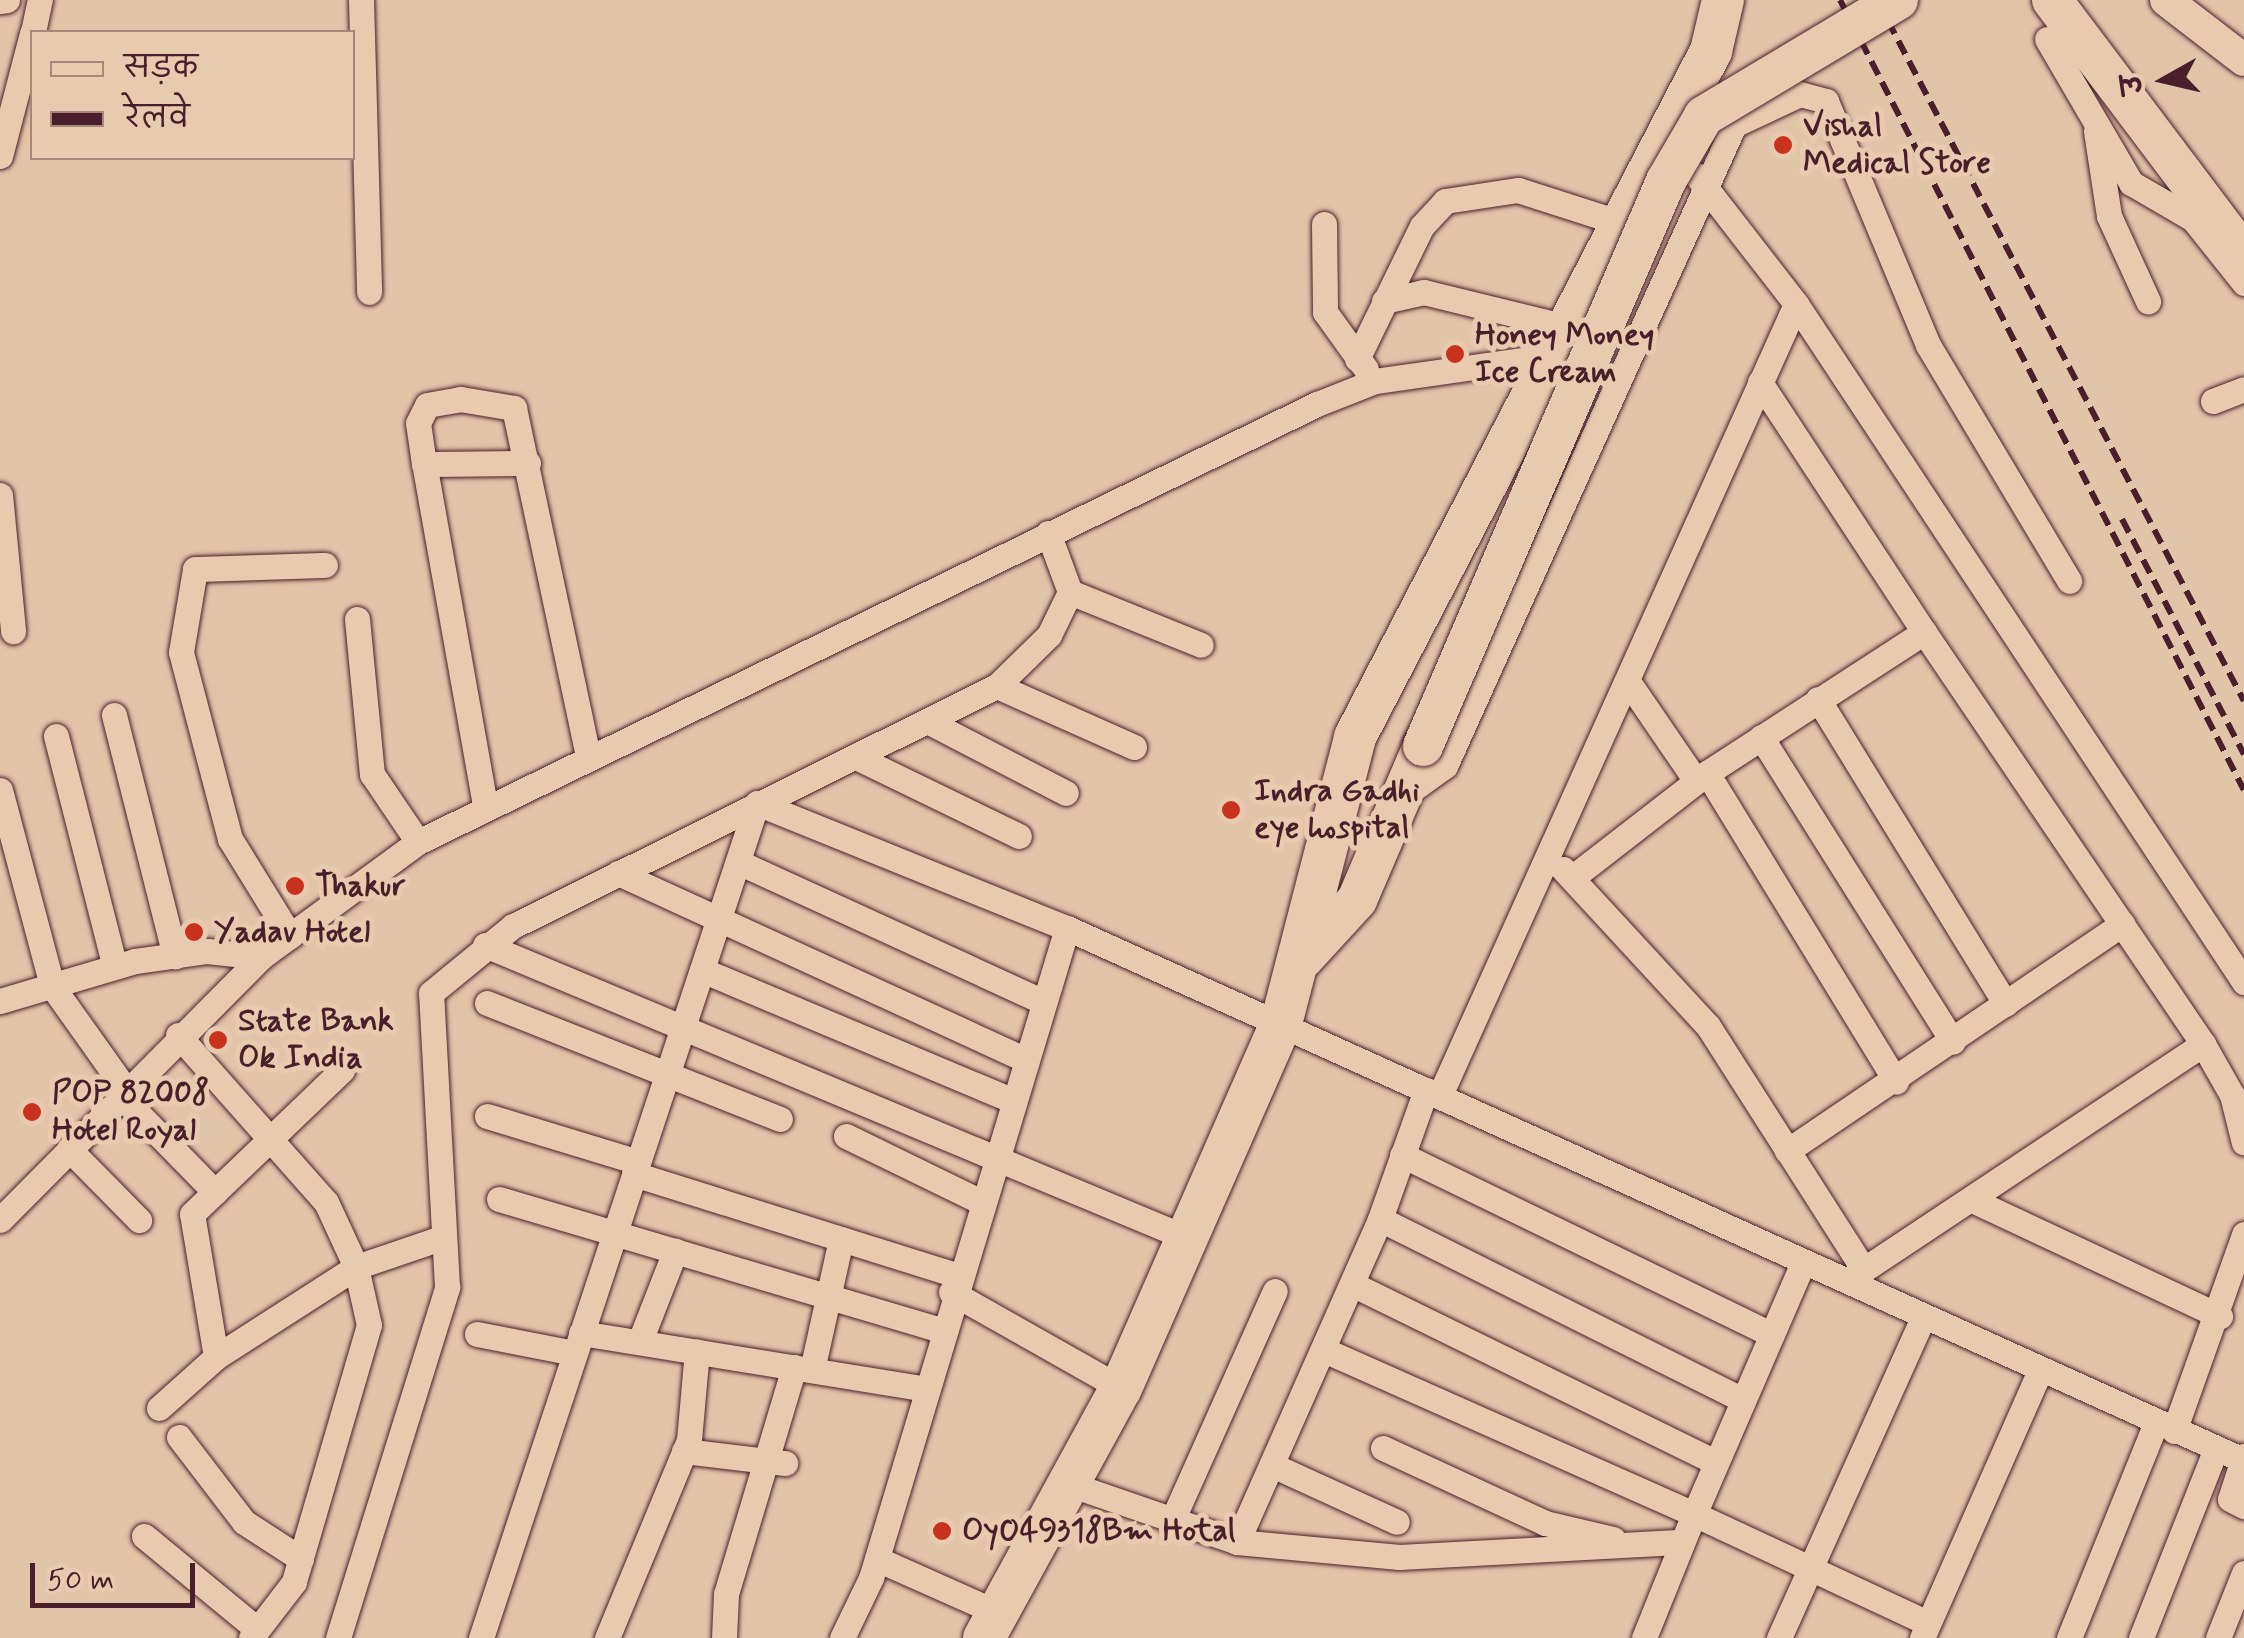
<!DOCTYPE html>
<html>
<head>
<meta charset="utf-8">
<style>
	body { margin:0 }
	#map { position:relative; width:2244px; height:1638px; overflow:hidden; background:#e2c4a9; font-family:Mynerve,"Playpen Sans Deva",sans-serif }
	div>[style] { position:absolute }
	.roads { filter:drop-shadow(0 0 2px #4a1f2b) drop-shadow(0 0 2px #4a1f2b) }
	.minor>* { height:25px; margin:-12.5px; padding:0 12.5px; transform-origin:12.5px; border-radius:12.5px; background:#e8cbae }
	.tertiary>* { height:32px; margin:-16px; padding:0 16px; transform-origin:16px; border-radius:16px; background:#e8cbae }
	.primary>* { height:40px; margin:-20px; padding:0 20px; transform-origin:20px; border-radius:20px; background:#e8cbae }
	.trunk>* { height:42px; margin:-21px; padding:0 21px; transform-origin:21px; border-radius:21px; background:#e8cbae }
	.rail>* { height:6px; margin-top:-3px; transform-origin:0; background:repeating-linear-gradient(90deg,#4a1f2b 0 15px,transparent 0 23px) }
	.bridges { filter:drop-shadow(0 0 2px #4a1f2b) drop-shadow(0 0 2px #4a1f2b) }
	.primary-bridge>* { height:40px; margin:-20px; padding:0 20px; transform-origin:20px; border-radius:20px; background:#e8cbae }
	.dots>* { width:28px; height:28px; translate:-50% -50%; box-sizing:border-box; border:5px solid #e8cbae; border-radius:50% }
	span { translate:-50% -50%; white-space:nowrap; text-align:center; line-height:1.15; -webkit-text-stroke:10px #e8cbae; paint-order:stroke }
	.poi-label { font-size:32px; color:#4a1f2b; font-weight:700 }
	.left { translate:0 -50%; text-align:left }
	.legend { position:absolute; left:30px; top:30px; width:325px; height:130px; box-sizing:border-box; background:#e8cbae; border:2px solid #a9867a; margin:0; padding:12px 18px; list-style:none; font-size:30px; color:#4a1f2b }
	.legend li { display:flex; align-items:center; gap:20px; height:50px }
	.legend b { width:50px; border:2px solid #a9867a }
	.north { position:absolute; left:2114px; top:30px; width:100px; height:100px; -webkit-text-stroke:8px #e8cbae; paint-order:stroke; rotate:262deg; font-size:28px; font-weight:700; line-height:40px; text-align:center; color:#4a1f2b }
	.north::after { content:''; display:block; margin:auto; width:35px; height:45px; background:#4a1f2b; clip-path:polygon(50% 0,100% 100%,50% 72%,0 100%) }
	.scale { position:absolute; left:30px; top:1563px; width:165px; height:45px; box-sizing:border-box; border:5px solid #4a1f2b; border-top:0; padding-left:12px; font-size:30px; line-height:35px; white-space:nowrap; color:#4a1f2b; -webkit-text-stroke:8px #e8cbae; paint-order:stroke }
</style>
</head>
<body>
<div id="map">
	<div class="roads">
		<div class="minor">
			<div style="left:361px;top:0;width:292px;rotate:88.4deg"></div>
			<div style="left:0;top:1px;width:7px;rotate:-8deg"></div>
			<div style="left:33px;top:32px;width:33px;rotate:-78deg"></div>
			<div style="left:2047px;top:39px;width:167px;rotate:59.7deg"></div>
			<div style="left:2131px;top:183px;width:72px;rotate:30.1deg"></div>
			<div style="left:2193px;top:219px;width:82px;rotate:51.4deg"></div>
			<div style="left:2096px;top:131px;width:86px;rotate:81.3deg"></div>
			<div style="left:2109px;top:216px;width:94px;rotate:65.4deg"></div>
			<div style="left:0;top:156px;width:127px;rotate:-75.4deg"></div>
			<div style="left:1696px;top:175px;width:163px;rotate:52.2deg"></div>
			<div style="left:1796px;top:304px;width:813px;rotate:56.54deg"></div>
			<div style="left:1324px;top:224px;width:88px;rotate:89.3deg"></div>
			<div style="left:1325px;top:312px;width:70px;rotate:54.3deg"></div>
			<div style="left:1384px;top:301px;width:41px;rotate:-12.7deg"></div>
			<div style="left:1424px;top:292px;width:151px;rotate:13.8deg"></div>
			<div style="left:1357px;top:359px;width:148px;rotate:-64deg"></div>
			<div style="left:1422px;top:226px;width:34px;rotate:-47deg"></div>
			<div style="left:1445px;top:201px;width:74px;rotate:-8.6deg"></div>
			<div style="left:1518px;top:190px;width:108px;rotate:17.8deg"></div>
			<div style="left:2213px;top:401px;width:33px;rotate:-21deg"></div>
			<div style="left:424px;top:464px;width:104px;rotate:-0.6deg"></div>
			<div style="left:0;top:495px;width:137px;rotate:84.5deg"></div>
			<div style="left:1070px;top:592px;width:141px;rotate:22deg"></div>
			<div style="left:357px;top:619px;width:156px;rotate:84.5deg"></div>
			<div style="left:372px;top:774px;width:82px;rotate:55.9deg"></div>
			<div style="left:1924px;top:632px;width:498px;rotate:55.9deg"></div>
			<div style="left:2203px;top:1044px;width:59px;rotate:60.4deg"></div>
			<div style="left:2232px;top:1095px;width:49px;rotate:76deg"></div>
			<div style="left:1629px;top:683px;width:119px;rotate:55.6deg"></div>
			<div style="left:997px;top:686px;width:150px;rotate:24deg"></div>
			<div style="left:1818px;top:699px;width:358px;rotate:58.4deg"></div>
			<div style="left:114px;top:715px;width:249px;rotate:75.8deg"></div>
			<div style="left:929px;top:722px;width:154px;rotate:27.4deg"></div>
			<div style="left:56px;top:736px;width:238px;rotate:75.7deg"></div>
			<div style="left:1761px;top:737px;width:360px;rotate:57.8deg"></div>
			<div style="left:856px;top:757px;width:181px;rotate:25.9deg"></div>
			<div style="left:1707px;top:773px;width:362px;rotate:58.5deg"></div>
			<div style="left:0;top:790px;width:203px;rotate:75.1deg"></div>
			<div style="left:52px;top:986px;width:128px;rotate:54.6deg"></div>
			<div style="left:1399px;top:799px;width:57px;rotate:-35.7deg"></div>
			<div style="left:1445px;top:766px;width:703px;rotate:-65.73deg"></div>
			<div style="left:1734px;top:125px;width:73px;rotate:-25.2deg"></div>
			<div style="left:1800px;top:94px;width:27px;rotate:15deg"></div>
			<div style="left:1826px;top:101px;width:264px;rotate:67.3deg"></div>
			<div style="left:1928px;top:345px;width:275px;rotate:59.1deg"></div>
			<div style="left:485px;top:805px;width:346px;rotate:-100.1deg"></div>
			<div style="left:424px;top:464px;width:41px;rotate:-98.3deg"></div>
			<div style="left:418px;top:423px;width:20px;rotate:-63deg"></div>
			<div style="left:427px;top:405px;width:34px;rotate:-10deg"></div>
			<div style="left:460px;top:399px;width:55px;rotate:9.5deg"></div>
			<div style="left:514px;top:408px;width:355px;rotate:78deg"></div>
			<div style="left:738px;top:862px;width:334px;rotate:24.6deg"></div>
			<div style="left:1563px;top:869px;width:214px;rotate:47.3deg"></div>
			<div style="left:1708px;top:1026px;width:286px;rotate:57.4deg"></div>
			<div style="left:618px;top:873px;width:444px;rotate:24.6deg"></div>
			<div style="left:1573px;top:877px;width:170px;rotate:-37.8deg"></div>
			<div style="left:1707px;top:773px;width:259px;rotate:-33deg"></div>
			<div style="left:1924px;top:632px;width:299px;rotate:-123.3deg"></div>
			<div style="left:290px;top:936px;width:114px;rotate:-121.7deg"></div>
			<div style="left:230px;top:839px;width:193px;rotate:-104.7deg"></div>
			<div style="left:181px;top:652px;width:84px;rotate:-80.4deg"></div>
			<div style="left:195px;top:569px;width:130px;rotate:-1.8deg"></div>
			<div style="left:485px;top:945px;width:761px;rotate:22.65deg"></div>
			<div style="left:702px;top:970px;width:333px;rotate:22.8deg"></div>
			<div style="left:0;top:1001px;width:141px;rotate:-16.5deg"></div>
			<div style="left:135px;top:961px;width:73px;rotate:-7.9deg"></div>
			<div style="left:207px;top:951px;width:54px;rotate:6.3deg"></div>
			<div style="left:487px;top:1003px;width:315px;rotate:21.6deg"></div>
			<div style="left:178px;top:1035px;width:223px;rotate:48.5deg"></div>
			<div style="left:326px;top:1202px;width:72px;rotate:65.2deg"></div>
			<div style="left:356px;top:1267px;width:59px;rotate:77.4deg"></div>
			<div style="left:369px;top:1325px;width:268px;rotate:106.3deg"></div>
			<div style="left:294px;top:1582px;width:71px;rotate:127.5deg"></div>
			<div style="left:120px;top:1095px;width:136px;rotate:45.6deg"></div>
			<div style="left:1440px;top:1095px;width:867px;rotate:-65.77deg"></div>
			<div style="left:487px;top:1116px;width:158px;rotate:16.9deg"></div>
			<div style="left:846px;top:1136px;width:148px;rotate:26deg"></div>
			<div style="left:69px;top:1149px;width:100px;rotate:45.4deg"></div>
			<div style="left:1787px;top:1151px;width:405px;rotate:-34.1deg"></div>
			<div style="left:1402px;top:1155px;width:411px;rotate:25.9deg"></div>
			<div style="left:634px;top:1174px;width:338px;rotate:17.4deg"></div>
			<div style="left:499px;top:1199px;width:460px;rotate:16.5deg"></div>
			<div style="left:1972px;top:1200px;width:274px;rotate:25.1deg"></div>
			<div style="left:1380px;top:1219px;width:406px;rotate:26.5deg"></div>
			<div style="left:0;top:1220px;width:371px;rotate:-45.2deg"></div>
			<div style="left:261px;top:957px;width:195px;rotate:-36.2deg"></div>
			<div style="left:418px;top:842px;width:1000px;rotate:-25.98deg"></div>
			<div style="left:1317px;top:404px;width:62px;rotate:-21.6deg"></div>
			<div style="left:1375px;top:381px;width:185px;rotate:-8.1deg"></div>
			<div style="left:1802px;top:1265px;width:271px;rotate:113.4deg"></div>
			<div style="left:1694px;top:1514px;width:258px;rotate:25deg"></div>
			<div style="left:1851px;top:1278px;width:423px;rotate:-33.6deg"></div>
			<div style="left:1352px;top:1284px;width:405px;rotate:26.1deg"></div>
			<div style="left:951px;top:1292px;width:195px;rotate:29.5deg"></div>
			<div style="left:581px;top:1333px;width:345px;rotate:9.2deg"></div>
			<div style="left:477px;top:1334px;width:99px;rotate:11.1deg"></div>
			<div style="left:640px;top:1341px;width:97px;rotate:-68.7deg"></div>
			<div style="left:1324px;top:1350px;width:405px;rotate:23.9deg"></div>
			<div style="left:1694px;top:1514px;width:134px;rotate:112deg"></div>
			<div style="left:216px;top:1357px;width:145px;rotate:-99.5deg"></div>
			<div style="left:192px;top:1214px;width:208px;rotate:-43.8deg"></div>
			<div style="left:812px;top:1370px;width:134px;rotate:-77.5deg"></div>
			<div style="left:159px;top:1408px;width:76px;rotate:-41.8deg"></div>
			<div style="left:216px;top:1357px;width:166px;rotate:-32.7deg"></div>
			<div style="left:356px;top:1267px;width:93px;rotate:-18.8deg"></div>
			<div style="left:2174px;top:1431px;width:209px;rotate:-70.4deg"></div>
			<div style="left:179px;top:1437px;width:107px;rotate:52.6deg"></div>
			<div style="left:244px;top:1522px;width:68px;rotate:33deg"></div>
			<div style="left:1383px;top:1448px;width:179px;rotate:24.8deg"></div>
			<div style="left:1545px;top:1523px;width:70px;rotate:13.2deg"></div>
			<div style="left:684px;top:1451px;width:102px;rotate:6.8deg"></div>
			<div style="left:2244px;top:1456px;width:45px;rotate:108deg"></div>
			<div style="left:2230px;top:1499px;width:16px;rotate:27deg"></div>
			<div style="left:1272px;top:1465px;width:137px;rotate:24.5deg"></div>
			<div style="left:1066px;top:1483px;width:181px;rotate:19deg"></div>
			<div style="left:1237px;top:1542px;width:163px;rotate:5.3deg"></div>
			<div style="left:1399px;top:1557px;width:279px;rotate:-3.1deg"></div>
			<div style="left:1171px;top:1523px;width:254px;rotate:-65.9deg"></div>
			<div style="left:144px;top:1536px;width:146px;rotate:39.5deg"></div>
			<div style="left:1237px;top:1542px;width:353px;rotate:-66.1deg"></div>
			<div style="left:1380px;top:1219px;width:137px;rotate:-70.4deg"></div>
			<div style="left:877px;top:1559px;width:130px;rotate:24deg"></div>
			<div style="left:338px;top:1638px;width:368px;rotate:-72.7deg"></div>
			<div style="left:447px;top:1287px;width:294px;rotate:-93.1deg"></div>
			<div style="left:431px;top:993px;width:106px;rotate:-39.3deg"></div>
			<div style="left:513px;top:926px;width:540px;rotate:-26.38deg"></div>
			<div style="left:997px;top:686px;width:73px;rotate:-44.4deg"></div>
			<div style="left:1049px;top:635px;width:48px;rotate:-64deg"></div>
			<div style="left:1070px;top:592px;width:63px;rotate:-110.4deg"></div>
			<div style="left:481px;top:1638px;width:879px;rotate:-71.71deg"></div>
			<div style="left:757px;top:803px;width:334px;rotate:22deg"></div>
			<div style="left:1067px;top:928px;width:1291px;rotate:24.34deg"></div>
			<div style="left:607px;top:1638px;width:214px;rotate:-67.5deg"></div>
			<div style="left:689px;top:1440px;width:89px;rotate:-84.9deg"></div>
			<div style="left:724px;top:1638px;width:44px;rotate:-87.4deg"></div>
			<div style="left:726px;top:1594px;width:237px;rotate:-73.3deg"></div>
			<div style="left:842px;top:1638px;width:67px;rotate:-64.2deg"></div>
			<div style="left:871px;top:1578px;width:679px;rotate:-73.22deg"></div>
			<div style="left:1779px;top:1638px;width:346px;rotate:-65.8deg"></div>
			<div style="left:1922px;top:1638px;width:290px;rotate:-66.2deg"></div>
			<div style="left:2069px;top:1638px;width:232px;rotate:-68deg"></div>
			<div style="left:2141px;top:1638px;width:203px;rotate:-68.4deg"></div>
			<div style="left:2218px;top:1638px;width:70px;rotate:-68.2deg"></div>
		</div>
		<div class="tertiary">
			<div style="left:2166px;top:0;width:98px;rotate:37.6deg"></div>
		</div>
		<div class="primary">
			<div style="left:2052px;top:0;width:319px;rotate:53deg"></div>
			<div style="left:1303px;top:959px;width:80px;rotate:-47.5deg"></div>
			<div style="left:1357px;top:900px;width:168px;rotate:-66.8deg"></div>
		</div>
		<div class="trunk">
			<div style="left:984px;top:1638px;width:285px;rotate:-61.3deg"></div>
			<div style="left:1121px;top:1388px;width:398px;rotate:-66.3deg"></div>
			<div style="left:1281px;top:1024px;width:296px;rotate:-75.5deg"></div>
			<div style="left:1355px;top:737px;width:773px;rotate:-62.57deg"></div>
			<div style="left:1711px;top:51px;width:52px;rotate:-76.8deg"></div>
		</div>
	</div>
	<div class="rail">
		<div style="left:1840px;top:0;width:887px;rotate:62.92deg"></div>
		<div style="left:1877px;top:0;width:791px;rotate:62.37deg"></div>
		<div style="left:2122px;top:519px;width:265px;rotate:62.6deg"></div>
	</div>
	<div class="bridges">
		<div class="primary-bridge">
			<div style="left:1423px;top:746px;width:615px;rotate:-66.73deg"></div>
			<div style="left:1666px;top:181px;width:75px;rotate:-59.7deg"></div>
			<div style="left:1704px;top:116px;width:226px;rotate:-30.9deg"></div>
		</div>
	</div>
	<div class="dots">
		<div style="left:1783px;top:145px;background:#c8321e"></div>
		<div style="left:1455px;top:354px;background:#c8321e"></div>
		<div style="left:1231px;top:810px;background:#c8321e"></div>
		<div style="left:295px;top:886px;background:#c8321e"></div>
		<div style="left:194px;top:932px;background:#c8321e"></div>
		<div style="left:218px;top:1040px;background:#c8321e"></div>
		<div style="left:32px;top:1112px;background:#c8321e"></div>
		<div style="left:942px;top:1531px;background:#c8321e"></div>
	</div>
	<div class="poi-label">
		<span class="left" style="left:1803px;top:145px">Vishal<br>Medical Store</span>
		<span class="left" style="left:1475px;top:354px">Honey Money<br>Ice Cream</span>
		<span class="left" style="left:1254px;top:810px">Indra Gadhi<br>eye hospital</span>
		<span class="left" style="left:315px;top:886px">Thakur</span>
		<span class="left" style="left:214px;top:932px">Yadav Hotel</span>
		<span class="left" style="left:238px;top:1040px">State Bank<br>Ok India</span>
		<span class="left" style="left:52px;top:1112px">POP 82008<br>Hotel Royal</span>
		<span class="left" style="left:962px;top:1531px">OyO49318Bm Hotal</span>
	</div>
	<ul class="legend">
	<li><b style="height:12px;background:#e8cbae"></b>सड़क</li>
	<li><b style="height:12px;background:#4a1f2b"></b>रेलवे</li>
	</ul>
	<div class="north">उ</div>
	<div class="scale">50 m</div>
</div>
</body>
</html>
